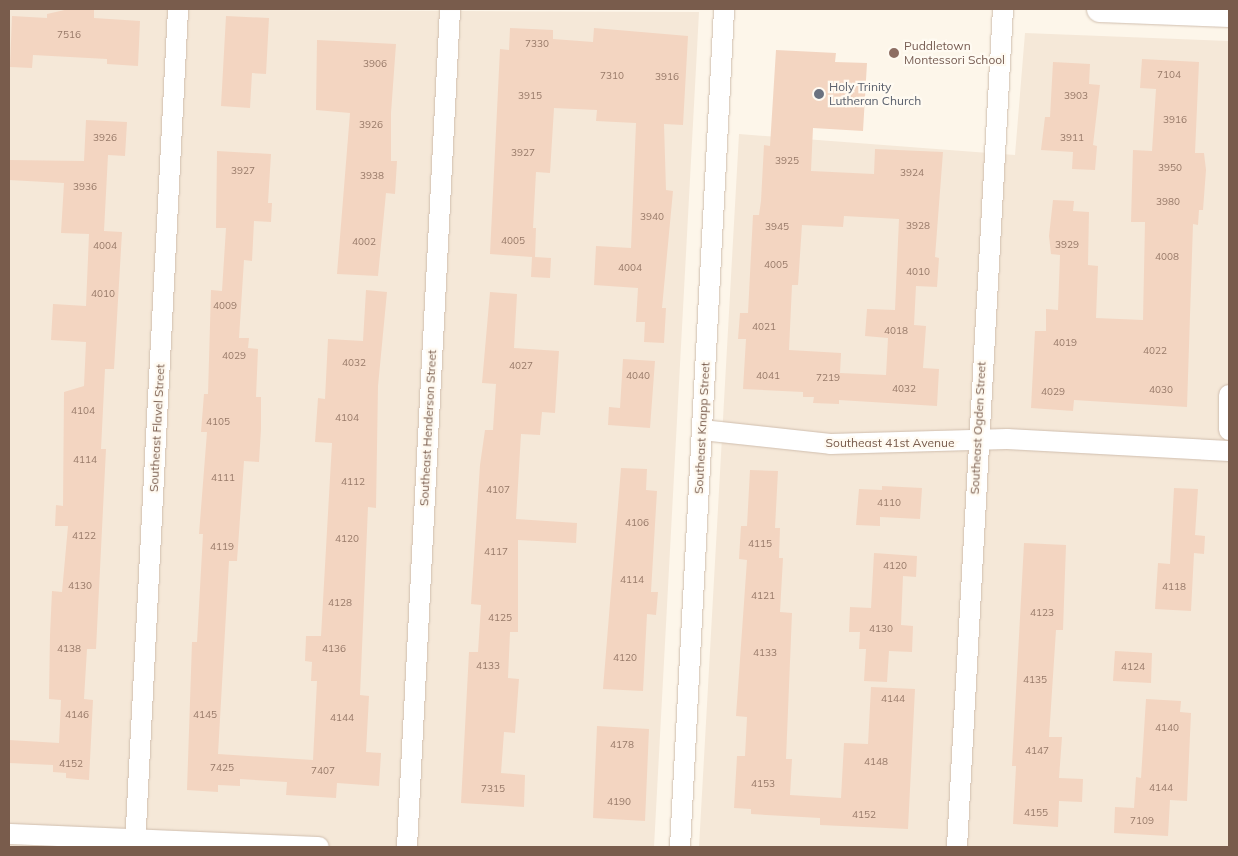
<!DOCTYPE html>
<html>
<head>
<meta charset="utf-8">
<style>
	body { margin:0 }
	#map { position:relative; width:1238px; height:856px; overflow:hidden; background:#fdf6ea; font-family:Mulish,sans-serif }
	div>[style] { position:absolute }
	.residential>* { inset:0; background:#f5e8d8 }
	.building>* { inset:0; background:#f3d5c1 }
	.roads { filter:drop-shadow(0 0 1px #d0beae) drop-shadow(0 0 1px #d0beae) }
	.minor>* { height:20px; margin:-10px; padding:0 10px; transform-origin:10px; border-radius:10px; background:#fff }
	.tertiary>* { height:25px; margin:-12.5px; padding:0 12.5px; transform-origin:12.5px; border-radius:12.5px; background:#fff }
	.dots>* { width:14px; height:14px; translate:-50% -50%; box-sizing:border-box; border:2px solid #fffaf1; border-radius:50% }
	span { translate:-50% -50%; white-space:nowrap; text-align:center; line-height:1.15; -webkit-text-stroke:4.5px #fffaf1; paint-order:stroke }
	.number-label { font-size:10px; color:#987a69 }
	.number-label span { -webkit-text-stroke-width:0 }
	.education-label { font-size:12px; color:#785e54 }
	.left { translate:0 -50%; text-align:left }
	.worship-label { font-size:12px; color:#5b616d }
	.street-label { font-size:12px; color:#795c4c }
	.frame { position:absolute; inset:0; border:10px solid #795c4c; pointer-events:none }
</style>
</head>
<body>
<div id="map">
	<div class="residential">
		<div style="clip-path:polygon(9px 9px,699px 12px,654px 847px,9px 847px)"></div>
		<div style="clip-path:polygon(1025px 33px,1229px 41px,1229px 847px,699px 847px,739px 134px,1015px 155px)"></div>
	</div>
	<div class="building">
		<div style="clip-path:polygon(69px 9px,94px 9px,94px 18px,140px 21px,138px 66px,107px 64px,107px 59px,33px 55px,32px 68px,10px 67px,12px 16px,47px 18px,47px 14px)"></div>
		<div style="clip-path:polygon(226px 16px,269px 18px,266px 74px,252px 73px,250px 108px,221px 106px)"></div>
		<div style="clip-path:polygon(510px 28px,553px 30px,553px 39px,593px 42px,594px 28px,688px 36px,683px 125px,664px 124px,666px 190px,673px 191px,662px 308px,666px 308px,664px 343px,644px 342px,645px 322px,636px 322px,638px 288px,594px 285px,596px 246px,631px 248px,636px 123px,596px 121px,597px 110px,554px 108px,550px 173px,536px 172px,533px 228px,536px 228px,535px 257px,551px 258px,550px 278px,531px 277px,532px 257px,490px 254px,500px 49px,509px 50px)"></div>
		<div style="clip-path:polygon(317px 40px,396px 44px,391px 113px,391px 161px,397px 161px,395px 194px,386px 193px,378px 276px,337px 274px,350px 113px,316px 110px)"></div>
		<div style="clip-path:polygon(evenodd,776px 50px,836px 53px,835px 62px,867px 63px,863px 131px,813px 128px,811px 171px,874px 174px,875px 149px,943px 152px,935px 257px,939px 258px,937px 287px,916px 286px,914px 325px,926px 326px,923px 368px,939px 369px,937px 406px,839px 400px,839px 404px,813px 403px,814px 397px,803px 397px,803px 392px,743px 389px,746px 339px,738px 339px,740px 313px,748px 313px,753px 215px,759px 215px,761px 201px,764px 145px,770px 146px,776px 50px,844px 216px,899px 219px,895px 310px,867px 309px,865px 336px,888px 338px,886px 375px,840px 373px,841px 353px,789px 350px,792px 285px,798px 285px,802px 225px,843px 227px,844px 216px)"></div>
		<div style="clip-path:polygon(1142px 59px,1199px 62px,1195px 153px,1204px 153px,1206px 170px,1203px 210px,1199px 210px,1198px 225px,1193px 224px,1187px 407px,1074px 400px,1073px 411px,1031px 408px,1035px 331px,1046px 331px,1046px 309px,1058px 310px,1060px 255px,1051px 254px,1049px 236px,1053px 200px,1074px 201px,1073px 211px,1089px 212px,1088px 265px,1098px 266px,1096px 318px,1143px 320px,1145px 222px,1131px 222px,1133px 150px,1152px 151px,1156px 89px,1140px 88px)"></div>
		<div style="clip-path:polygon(1053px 62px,1090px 64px,1089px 84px,1100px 85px,1093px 145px,1097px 146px,1095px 170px,1072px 169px,1073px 152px,1041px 150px,1045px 117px,1050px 117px)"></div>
		<div style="clip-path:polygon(86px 120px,127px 122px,125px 156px,108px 155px,104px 231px,122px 232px,114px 369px,105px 369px,101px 449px,106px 449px,96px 649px,87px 649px,84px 699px,93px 700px,89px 780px,66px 778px,66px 773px,53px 772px,53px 765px,9px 763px,9px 740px,59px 743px,61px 700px,49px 699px,50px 635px,52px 591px,62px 592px,68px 526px,55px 526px,56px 505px,63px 506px,64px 392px,84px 386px,86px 342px,51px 340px,53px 304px,86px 306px,89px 234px,61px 233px,64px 183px,9px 180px,9px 160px,84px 161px)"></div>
		<div style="clip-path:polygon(217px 151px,271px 154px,268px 203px,272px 203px,271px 222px,254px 221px,252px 261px,244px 260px,239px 338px,249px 338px,248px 348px,258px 349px,256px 397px,261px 397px,261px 429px,259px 462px,244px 461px,237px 561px,229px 561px,218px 754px,313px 760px,317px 681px,311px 681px,312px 662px,305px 661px,306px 636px,321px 636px,332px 443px,315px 442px,318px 398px,325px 399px,328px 339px,363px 341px,366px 290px,387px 292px,378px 386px,376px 508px,368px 507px,360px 695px,369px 696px,366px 752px,381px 753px,379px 786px,337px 783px,336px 798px,286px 795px,287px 782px,240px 779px,240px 786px,218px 785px,218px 792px,187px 790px,192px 642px,197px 642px,203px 534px,199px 534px,207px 432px,201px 432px,204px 394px,208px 394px,211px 290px,222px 291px,226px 228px,216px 228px)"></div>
		<div style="clip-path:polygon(490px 292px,517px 294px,514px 348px,559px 351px,555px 413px,542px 412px,540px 435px,521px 434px,516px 519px,577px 523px,576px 543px,518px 540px,518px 632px,510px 632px,508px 678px,519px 679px,515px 733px,504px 732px,501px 773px,525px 775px,524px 807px,461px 803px,469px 652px,478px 652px,481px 605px,471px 604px,480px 465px,485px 430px,493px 430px,496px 384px,482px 383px)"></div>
		<div style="clip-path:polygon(623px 359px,655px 361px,650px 428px,608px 425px,609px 407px,620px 408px)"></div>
		<div style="clip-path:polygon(621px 468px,647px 469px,646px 490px,657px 491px,651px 592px,658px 592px,656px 615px,647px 614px,643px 691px,603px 689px)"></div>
		<div style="clip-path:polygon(750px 470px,778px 471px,775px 528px,780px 528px,779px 558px,783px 558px,780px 612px,792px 613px,786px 759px,792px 759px,790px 795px,841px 798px,844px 743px,868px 744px,871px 687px,915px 689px,908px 829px,820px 825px,820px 818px,751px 814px,751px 809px,734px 808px,737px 756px,745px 756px,747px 717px,736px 716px,747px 560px,739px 559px,741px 526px,747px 526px)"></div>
		<div style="clip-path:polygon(882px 486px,922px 488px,920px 519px,880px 517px,880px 526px,856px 525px,859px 489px,882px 490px)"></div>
		<div style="clip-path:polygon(1174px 488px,1198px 489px,1195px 535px,1205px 536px,1204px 554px,1194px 553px,1191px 611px,1155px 609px,1158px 563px,1170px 564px)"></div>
		<div style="clip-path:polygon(1024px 543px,1066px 545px,1063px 630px,1056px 630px,1049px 737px,1062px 737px,1059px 778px,1083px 779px,1082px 802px,1059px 801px,1058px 827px,1013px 824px,1016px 766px,1012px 766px)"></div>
		<div style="clip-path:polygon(874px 553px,917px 556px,916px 577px,903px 576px,901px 625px,913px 626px,912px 652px,889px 651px,887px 682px,864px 681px,866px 649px,859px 649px,860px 632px,849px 632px,850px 607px,871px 608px)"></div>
		<div style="clip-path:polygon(1115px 651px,1152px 653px,1151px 683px,1113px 681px)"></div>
		<div style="clip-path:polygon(1146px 699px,1181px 701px,1180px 712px,1191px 713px,1187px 801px,1170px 800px,1168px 836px,1114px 833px,1115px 807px,1134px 808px,1136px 777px,1141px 778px)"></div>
		<div style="clip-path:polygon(597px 726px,649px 729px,645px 821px,593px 818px)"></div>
	</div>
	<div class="roads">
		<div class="minor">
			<div style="left:1229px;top:395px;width:35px;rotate:90deg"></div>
			<div style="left:702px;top:430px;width:129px;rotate:6.2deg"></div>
			<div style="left:830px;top:444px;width:177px;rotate:-1.6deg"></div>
			<div style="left:1007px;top:439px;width:222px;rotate:3.1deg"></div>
			<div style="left:9px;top:834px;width:310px;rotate:2.4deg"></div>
			<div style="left:135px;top:847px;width:839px;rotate:-87.06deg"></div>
			<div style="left:407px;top:847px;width:839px;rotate:-87.06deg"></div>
			<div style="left:680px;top:847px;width:839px;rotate:-86.99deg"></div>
			<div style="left:957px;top:847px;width:839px;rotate:-86.86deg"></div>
		</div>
		<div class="tertiary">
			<div style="left:1099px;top:9px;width:130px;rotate:2.2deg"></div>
		</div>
	</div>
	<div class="dots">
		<div style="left:894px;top:53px;background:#8d6e63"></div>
		<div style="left:819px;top:94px;background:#6b7280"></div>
	</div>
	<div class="number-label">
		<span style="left:69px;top:35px">7516</span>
		<span style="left:537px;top:44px">7330</span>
		<span style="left:375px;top:64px">3906</span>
		<span style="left:1169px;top:75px">7104</span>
		<span style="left:612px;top:76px">7310</span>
		<span style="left:667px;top:77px">3916</span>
		<span style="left:530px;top:96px">3915</span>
		<span style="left:1076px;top:96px">3903</span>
		<span style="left:1175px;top:120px">3916</span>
		<span style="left:371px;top:125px">3926</span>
		<span style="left:105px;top:138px">3926</span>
		<span style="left:1072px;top:138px">3911</span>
		<span style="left:523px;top:153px">3927</span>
		<span style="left:787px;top:161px">3925</span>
		<span style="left:1170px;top:168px">3950</span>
		<span style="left:243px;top:171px">3927</span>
		<span style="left:912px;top:173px">3924</span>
		<span style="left:372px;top:176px">3938</span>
		<span style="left:85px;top:187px">3936</span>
		<span style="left:1168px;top:202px">3980</span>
		<span style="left:652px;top:217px">3940</span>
		<span style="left:918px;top:226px">3928</span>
		<span style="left:777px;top:227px">3945</span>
		<span style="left:513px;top:241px">4005</span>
		<span style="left:364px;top:242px">4002</span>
		<span style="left:1067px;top:245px">3929</span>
		<span style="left:105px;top:246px">4004</span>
		<span style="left:1167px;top:257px">4008</span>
		<span style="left:776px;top:265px">4005</span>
		<span style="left:630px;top:268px">4004</span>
		<span style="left:918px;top:272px">4010</span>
		<span style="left:103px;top:294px">4010</span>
		<span style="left:225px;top:306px">4009</span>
		<span style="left:764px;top:327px">4021</span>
		<span style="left:896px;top:331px">4018</span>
		<span style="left:1065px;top:343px">4019</span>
		<span style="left:1155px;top:351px">4022</span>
		<span style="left:234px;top:356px">4029</span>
		<span style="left:354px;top:363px">4032</span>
		<span style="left:521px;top:366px">4027</span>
		<span style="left:638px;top:376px">4040</span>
		<span style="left:768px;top:376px">4041</span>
		<span style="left:828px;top:378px">7219</span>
		<span style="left:904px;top:389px">4032</span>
		<span style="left:1161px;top:390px">4030</span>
		<span style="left:1053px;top:392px">4029</span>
		<span style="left:83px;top:411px">4104</span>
		<span style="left:347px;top:418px">4104</span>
		<span style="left:218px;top:422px">4105</span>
		<span style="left:85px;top:460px">4114</span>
		<span style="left:223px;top:478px">4111</span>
		<span style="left:353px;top:482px">4112</span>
		<span style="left:498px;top:490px">4107</span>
		<span style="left:889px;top:503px">4110</span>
		<span style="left:637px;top:523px">4106</span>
		<span style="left:84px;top:536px">4122</span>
		<span style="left:347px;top:539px">4120</span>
		<span style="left:760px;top:544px">4115</span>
		<span style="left:222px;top:547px">4119</span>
		<span style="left:496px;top:552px">4117</span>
		<span style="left:895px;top:566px">4120</span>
		<span style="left:632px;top:580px">4114</span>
		<span style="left:80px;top:586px">4130</span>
		<span style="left:1174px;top:587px">4118</span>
		<span style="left:763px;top:596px">4121</span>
		<span style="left:340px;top:603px">4128</span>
		<span style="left:1042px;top:613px">4123</span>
		<span style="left:500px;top:618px">4125</span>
		<span style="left:881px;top:629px">4130</span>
		<span style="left:69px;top:649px">4138</span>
		<span style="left:334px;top:649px">4136</span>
		<span style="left:765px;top:653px">4133</span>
		<span style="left:625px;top:658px">4120</span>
		<span style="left:488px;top:666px">4133</span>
		<span style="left:1133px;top:667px">4124</span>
		<span style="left:1035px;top:680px">4135</span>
		<span style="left:893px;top:699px">4144</span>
		<span style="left:77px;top:715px">4146</span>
		<span style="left:205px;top:715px">4145</span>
		<span style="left:342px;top:718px">4144</span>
		<span style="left:1167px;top:728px">4140</span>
		<span style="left:622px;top:745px">4178</span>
		<span style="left:1037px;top:751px">4147</span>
		<span style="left:876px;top:762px">4148</span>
		<span style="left:71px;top:764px">4152</span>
		<span style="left:222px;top:768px">7425</span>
		<span style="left:323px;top:771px">7407</span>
		<span style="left:763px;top:784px">4153</span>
		<span style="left:1161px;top:788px">4144</span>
		<span style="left:493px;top:789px">7315</span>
		<span style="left:619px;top:802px">4190</span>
		<span style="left:1036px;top:813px">4155</span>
		<span style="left:864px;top:815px">4152</span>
		<span style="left:1142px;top:821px">7109</span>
	</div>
	<div class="education-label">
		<span class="left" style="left:904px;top:53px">Puddletown<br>Montessori School</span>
	</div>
	<div class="worship-label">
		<span class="left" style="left:829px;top:94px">Holy Trinity<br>Lutheran Church</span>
	</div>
	<div class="street-label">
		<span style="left:157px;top:428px;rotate:-87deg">Southeast Flavel Street</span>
		<span style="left:428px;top:428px;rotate:-87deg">Southeast Henderson Street</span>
		<span style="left:702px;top:428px;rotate:-87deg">Southeast Knapp Street</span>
		<span style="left:978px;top:428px;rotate:-87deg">Southeast Ogden Street</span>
		<span style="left:890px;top:443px">Southeast 41st Avenue</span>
	</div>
	<div class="frame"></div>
</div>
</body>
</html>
